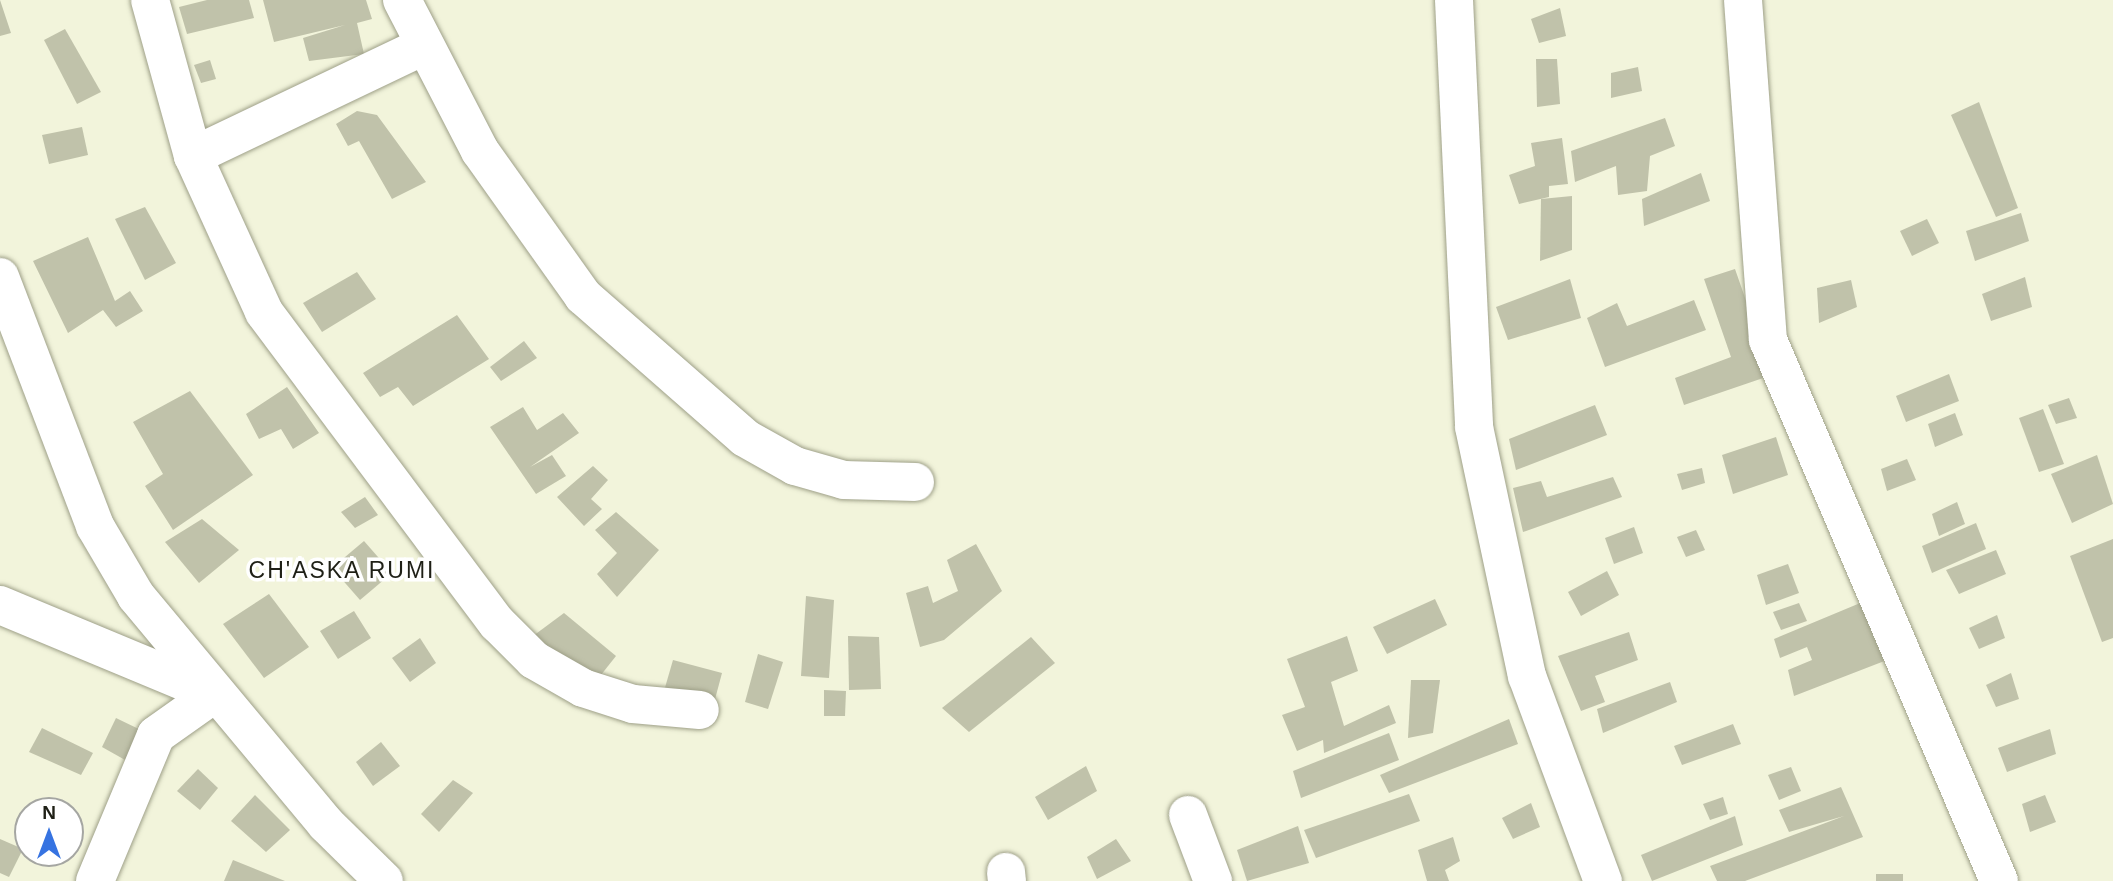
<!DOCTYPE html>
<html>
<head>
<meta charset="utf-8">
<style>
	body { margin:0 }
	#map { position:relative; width:2113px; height:881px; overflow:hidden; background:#f2f4db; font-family:Arial,sans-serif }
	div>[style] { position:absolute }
	.building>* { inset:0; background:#c0c2aa }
	.roads { filter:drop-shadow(0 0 2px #9ea088) drop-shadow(0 0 2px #9ea088) }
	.minor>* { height:38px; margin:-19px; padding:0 19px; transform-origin:19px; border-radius:19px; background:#fff }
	span { translate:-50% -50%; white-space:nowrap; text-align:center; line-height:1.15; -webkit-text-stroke:7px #fff; paint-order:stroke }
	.neighbourhood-label { font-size:23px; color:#1f2016; letter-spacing:2px }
	.north { position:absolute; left:14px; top:797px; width:70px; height:70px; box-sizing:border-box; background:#fff; border:2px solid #a5a6a2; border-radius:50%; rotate:0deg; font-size:19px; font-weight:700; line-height:28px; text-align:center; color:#1f2016 }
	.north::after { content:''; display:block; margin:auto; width:24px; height:32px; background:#3673e1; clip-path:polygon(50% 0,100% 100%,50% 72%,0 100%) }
</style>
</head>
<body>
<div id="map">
	<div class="building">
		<div style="clip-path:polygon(0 0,11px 33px,0 36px)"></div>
		<div style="clip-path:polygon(207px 0,249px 0,254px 18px,187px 34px,179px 7px)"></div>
		<div style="clip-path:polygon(263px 0,366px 0,372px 19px,357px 23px,364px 54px,309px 61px,303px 38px,345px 25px,274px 42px)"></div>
		<div style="clip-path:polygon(1560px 8px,1566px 36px,1539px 43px,1531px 19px)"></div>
		<div style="clip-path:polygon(65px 29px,101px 92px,77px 104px,44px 40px)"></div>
		<div style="clip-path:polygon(1536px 59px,1557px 59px,1560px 104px,1537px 107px)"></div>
		<div style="clip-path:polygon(210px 60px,216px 79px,201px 83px,194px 65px)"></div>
		<div style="clip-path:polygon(1638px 67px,1642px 91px,1611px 98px,1611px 73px)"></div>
		<div style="clip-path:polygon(1979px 102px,2018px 208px,1996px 217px,1951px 115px)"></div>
		<div style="clip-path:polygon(357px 111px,377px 115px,426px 182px,392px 199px,359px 141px,348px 146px,336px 124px)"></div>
		<div style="clip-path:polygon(1665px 118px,1675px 146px,1650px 156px,1647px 191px,1618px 195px,1616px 166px,1575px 182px,1571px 151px)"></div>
		<div style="clip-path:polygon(82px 127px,88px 155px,49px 164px,42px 135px)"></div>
		<div style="clip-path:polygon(1562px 138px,1568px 184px,1549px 186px,1549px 197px,1519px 204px,1509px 175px,1535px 166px,1531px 143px)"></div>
		<div style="clip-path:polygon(1701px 173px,1710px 201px,1644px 226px,1642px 199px)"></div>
		<div style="clip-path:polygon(1572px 196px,1572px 250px,1540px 261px,1541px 199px)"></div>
		<div style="clip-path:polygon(145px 207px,176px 263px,145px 280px,115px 219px)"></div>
		<div style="clip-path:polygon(2021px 213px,2029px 241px,1975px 261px,1966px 231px)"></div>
		<div style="clip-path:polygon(1927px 219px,1939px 243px,1912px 256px,1900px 231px)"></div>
		<div style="clip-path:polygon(88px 237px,115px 301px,130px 291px,143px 311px,116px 327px,103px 310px,68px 333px,33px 261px)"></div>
		<div style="clip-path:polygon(1735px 269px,1772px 375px,1684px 405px,1675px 378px,1731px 357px,1704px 279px)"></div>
		<div style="clip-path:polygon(357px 272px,376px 299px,322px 332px,303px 303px)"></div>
		<div style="clip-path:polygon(2025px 277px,2032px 307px,1991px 321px,1982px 294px)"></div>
		<div style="clip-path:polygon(1570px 279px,1581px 318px,1508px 340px,1496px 307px)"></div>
		<div style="clip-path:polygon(1851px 280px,1857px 307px,1819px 323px,1817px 288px)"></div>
		<div style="clip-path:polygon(1694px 300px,1706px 330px,1605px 367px,1587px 318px,1617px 303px,1627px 326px)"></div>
		<div style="clip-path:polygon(457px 315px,489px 359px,413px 406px,398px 387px,380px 397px,363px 373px)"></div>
		<div style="clip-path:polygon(524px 341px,537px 358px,501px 381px,490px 367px)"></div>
		<div style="clip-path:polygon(1949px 374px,1959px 401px,1906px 422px,1896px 396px)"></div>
		<div style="clip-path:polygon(287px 387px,319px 433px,293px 449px,281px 429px,259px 439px,246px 414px)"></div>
		<div style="clip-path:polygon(190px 391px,253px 475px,173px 530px,145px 486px,163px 474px,133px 422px)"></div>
		<div style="clip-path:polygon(2069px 398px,2077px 418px,2056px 424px,2048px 405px)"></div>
		<div style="clip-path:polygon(1595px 405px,1607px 435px,1516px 470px,1509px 439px)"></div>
		<div style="clip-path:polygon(523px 407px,537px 430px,563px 413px,579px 433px,530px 467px,552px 455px,566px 476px,536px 494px,490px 427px)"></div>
		<div style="clip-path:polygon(2043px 409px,2064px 464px,2039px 472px,2019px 418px)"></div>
		<div style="clip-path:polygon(1955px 413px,1963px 435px,1935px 447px,1928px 424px)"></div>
		<div style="clip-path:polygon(1776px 437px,1788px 475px,1733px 494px,1722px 455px)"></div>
		<div style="clip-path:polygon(2097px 455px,2113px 504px,2072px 523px,2051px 474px)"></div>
		<div style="clip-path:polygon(1907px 459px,1916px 480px,1887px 491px,1881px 469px)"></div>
		<div style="clip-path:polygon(593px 466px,608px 480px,591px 499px,602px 509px,584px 526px,557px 497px)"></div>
		<div style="clip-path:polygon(1702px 468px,1705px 483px,1682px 490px,1677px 474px)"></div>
		<div style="clip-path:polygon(1613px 477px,1622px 497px,1523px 532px,1513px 488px,1541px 481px,1547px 497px)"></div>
		<div style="clip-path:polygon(365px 497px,378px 515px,355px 528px,341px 512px)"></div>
		<div style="clip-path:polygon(1957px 502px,1965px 524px,1939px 536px,1932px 514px)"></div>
		<div style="clip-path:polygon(616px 512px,659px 550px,617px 597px,597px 574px,617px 553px,595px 530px)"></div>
		<div style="clip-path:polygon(202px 519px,239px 550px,199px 583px,165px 542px)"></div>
		<div style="clip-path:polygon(1976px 523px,1986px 549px,1932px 573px,1922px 546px)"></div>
		<div style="clip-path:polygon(1634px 527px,1643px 553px,1614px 564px,1605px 538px)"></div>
		<div style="clip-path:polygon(1696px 530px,1705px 550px,1686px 557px,1677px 537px)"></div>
		<div style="clip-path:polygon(2113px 539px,2113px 638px,2102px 642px,2070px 556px)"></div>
		<div style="clip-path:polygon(364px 541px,392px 573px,360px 600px,332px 568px)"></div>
		<div style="clip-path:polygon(976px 544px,1002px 591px,944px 640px,920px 647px,906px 593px,928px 586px,933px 603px,958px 591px,947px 560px)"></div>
		<div style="clip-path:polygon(1996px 550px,2006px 574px,1959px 594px,1946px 570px)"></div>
		<div style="clip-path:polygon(1788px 564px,1799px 593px,1766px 605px,1757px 575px)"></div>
		<div style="clip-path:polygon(1607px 571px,1619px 595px,1581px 616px,1568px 592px)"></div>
		<div style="clip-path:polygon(269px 594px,309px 647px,264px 678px,223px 624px)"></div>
		<div style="clip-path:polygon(806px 596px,834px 600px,829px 678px,801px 676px)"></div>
		<div style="clip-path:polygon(1435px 599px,1447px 625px,1387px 654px,1373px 627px)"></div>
		<div style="clip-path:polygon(1865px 601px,1887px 660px,1794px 696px,1788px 670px,1812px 660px,1807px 647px,1780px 658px,1774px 639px)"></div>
		<div style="clip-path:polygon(1799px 603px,1807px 621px,1781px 630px,1773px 612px)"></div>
		<div style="clip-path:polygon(354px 611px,371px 638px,338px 659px,320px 631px)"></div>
		<div style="clip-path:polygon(564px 613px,616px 656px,593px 685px,533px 636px)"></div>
		<div style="clip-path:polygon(1997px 615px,2005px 638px,1979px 649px,1969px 628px)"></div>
		<div style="clip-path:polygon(1629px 632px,1638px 660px,1595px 676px,1605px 702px,1581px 711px,1558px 656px)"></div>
		<div style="clip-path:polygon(848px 636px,879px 637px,881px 689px,849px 690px)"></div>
		<div style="clip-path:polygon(1347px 636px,1358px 671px,1331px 682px,1344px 726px,1389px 705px,1396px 723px,1324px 753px,1323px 740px,1297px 751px,1282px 715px,1305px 707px,1287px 659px)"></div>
		<div style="clip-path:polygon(1031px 637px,1055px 663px,969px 732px,942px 708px)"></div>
		<div style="clip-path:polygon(420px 638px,436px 663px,410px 682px,392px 658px)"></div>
		<div style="clip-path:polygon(758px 654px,783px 662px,768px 709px,745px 702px)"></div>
		<div style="clip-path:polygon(673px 660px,722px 673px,714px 703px,664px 691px)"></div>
		<div style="clip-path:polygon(2011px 673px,2019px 699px,1996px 707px,1986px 685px)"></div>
		<div style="clip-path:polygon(1411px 680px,1440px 680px,1433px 733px,1408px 738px)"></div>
		<div style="clip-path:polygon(1670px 682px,1677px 702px,1603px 733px,1597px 709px)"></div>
		<div style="clip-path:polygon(824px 690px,846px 691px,845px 716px,824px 716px)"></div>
		<div style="clip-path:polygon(116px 718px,147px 733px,134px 765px,102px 747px)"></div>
		<div style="clip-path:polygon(1509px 719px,1518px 744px,1389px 793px,1380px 775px)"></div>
		<div style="clip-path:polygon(1733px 724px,1741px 744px,1682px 765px,1674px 746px)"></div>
		<div style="clip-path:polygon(42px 728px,93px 753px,81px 775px,29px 752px)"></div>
		<div style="clip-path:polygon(2050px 729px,2056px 754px,2007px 772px,1998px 748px)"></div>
		<div style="clip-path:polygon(1389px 733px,1399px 760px,1301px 798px,1293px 771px)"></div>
		<div style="clip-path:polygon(381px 742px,400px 766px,373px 786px,356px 762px)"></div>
		<div style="clip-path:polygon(1086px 766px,1097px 791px,1048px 820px,1035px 797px)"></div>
		<div style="clip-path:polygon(1791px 767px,1801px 791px,1779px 800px,1768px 775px)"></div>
		<div style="clip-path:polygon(198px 769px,218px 788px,200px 810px,177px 791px)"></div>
		<div style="clip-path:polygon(453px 780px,473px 793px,439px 832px,421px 814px)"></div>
		<div style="clip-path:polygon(1841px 787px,1863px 837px,1745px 881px,1717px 881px,1710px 866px,1844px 816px,1789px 832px,1779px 810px)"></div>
		<div style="clip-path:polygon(1409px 794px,1420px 821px,1316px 858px,1304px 830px)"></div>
		<div style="clip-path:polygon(255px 795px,290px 830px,266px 852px,231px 821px)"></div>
		<div style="clip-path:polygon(2045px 795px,2056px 822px,2030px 832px,2022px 804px)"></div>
		<div style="clip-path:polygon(1723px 797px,1728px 814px,1710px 820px,1703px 804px)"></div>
		<div style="clip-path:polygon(1531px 803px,1540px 827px,1513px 839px,1502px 818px)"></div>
		<div style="clip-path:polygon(1735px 816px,1743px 845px,1652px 881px,1641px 855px)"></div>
		<div style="clip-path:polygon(1298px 826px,1309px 863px,1247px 881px,1237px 850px)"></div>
		<div style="clip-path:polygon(1453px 837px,1460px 861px,1445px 870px,1449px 881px,1427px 881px,1418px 850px)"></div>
		<div style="clip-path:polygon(0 839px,23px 849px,9px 877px,0 873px)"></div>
		<div style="clip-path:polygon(1116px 839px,1131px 861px,1097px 879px,1087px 857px)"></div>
		<div style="clip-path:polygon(233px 860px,285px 881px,224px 881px)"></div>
		<div style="clip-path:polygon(1876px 874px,1903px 874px,1903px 881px,1876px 881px)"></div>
	</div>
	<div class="roads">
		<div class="minor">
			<div style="left:150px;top:0;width:162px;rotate:74.6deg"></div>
			<div style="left:193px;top:156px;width:171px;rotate:65.5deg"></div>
			<div style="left:264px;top:312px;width:389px;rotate:53.2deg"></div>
			<div style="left:497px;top:623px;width:52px;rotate:45deg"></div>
			<div style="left:534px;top:660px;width:56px;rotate:29.7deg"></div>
			<div style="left:583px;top:688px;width:52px;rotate:17.7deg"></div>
			<div style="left:633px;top:704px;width:67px;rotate:5.1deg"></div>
			<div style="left:402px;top:0;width:170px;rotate:62.7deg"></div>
			<div style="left:480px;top:151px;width:178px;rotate:54.6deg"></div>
			<div style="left:583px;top:296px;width:215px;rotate:41.2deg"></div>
			<div style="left:745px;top:438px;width:57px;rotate:29.2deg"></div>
			<div style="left:795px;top:466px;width:51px;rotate:15.9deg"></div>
			<div style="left:844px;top:480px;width:71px;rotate:1.6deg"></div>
			<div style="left:1454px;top:0;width:427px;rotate:87.3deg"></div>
			<div style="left:1474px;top:427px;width:255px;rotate:78deg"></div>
			<div style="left:1527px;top:676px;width:219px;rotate:69.7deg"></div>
			<div style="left:1743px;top:0;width:341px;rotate:85.8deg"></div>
			<div style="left:1768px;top:340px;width:588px;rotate:66.88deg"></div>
			<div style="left:193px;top:156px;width:254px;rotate:-25.5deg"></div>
			<div style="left:0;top:277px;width:267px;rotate:69.1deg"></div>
			<div style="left:95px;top:526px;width:81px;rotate:59.6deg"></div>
			<div style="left:136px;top:596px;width:297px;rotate:50.2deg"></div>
			<div style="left:326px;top:824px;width:81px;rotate:44.5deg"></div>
			<div style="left:0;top:605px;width:229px;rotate:22.6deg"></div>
			<div style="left:1188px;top:815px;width:71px;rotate:69.3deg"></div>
			<div style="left:1006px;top:872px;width:9px;rotate:84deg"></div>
			<div style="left:95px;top:881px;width:158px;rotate:-67.3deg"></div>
			<div style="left:156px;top:735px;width:71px;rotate:-35.3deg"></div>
		</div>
	</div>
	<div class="neighbourhood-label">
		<span style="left:342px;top:570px">CH'ASKA RUMI</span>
	</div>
	<div class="north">N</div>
</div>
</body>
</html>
